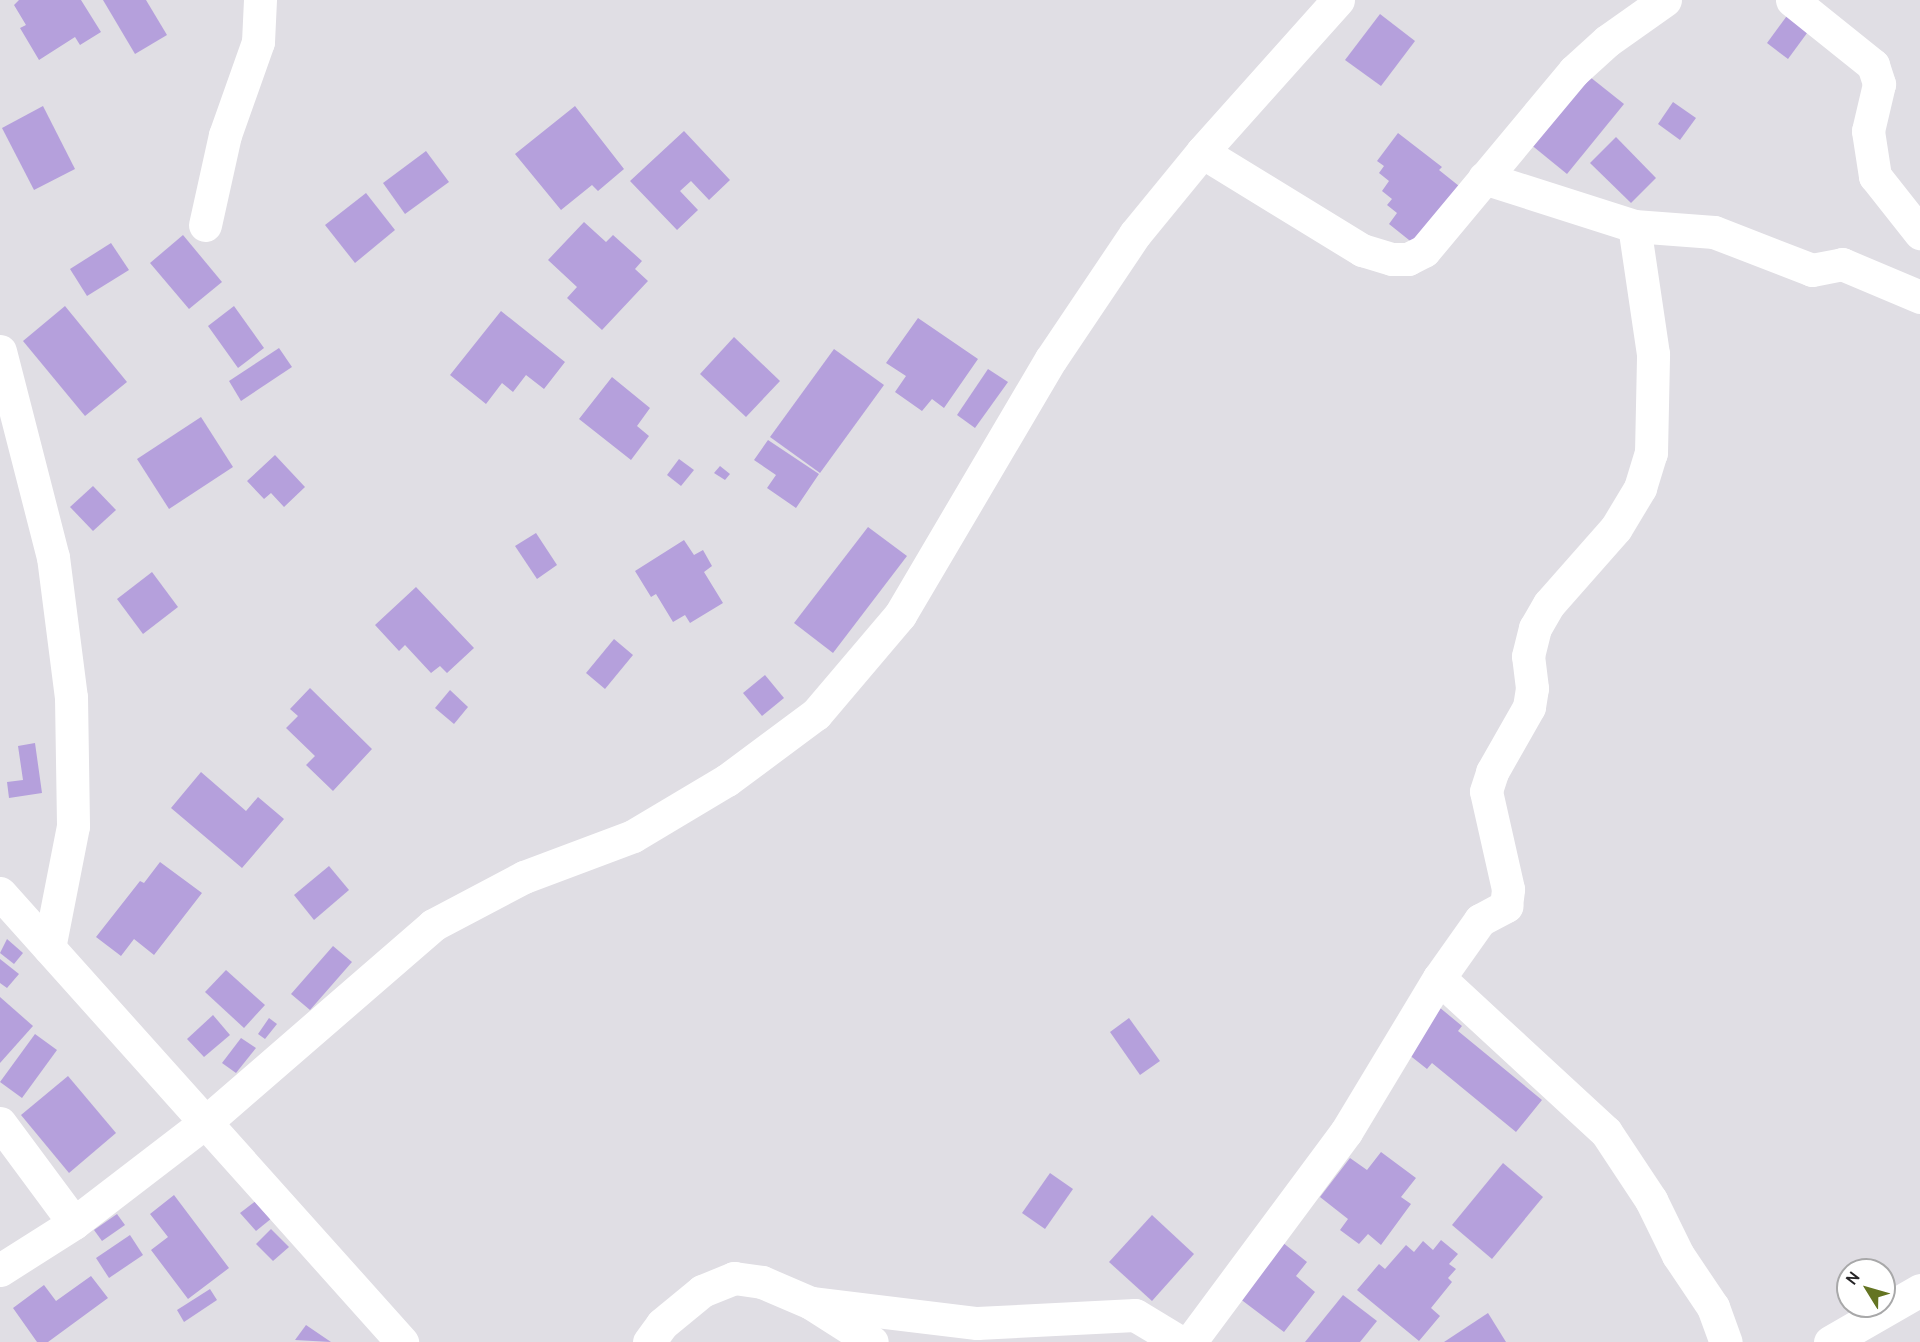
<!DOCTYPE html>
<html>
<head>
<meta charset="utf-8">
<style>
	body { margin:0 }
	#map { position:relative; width:1920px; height:1342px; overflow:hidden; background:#e0dee4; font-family:Cabin,sans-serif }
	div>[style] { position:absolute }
	.building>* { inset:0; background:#b5a0dc }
	.street>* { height:33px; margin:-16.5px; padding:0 16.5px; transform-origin:16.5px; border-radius:16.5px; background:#fff }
	.secondary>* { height:33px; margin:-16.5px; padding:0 16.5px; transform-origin:16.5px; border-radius:16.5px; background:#fff }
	span { translate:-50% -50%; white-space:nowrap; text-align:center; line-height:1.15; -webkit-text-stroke:4.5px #fff; paint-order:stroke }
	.north { position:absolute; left:1836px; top:1258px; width:60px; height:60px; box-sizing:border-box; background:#fff; border:2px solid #a8a8a9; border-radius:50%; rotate:307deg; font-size:16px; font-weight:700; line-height:24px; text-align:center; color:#262527 }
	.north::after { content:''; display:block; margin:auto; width:21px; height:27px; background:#647422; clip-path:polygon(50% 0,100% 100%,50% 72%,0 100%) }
</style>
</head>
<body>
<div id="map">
	<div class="building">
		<div style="clip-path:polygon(19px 0,81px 0,101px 32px,80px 45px,75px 37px,39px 60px,20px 28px,26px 25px,14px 5px)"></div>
		<div style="clip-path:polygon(103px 0,146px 0,167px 35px,135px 54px)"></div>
		<div style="clip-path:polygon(1789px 13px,1810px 29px,1788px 59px,1767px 43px)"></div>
		<div style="clip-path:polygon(1380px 14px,1415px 41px,1381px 86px,1345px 60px)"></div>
		<div style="clip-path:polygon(1580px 69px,1624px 104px,1567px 174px,1524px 139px)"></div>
		<div style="clip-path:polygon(1673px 102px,1696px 118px,1680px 140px,1658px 124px)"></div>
		<div style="clip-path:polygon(43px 106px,75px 169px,34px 190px,2px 128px)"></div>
		<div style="clip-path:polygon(575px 106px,624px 169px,598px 191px,592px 185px,561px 210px,515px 154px)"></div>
		<div style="clip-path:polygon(684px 131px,730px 180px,709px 200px,691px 181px,680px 191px,698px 210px,677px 230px,630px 181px)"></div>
		<div style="clip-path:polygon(1398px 133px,1442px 167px,1439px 170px,1459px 186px,1414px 244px,1389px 224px,1397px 213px,1387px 205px,1392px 199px,1382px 191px,1389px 181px,1379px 173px,1384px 166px,1377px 161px)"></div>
		<div style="clip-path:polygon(1616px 137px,1656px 178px,1631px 203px,1590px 163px)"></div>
		<div style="clip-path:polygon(426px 151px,449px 182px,405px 214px,383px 183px)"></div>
		<div style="clip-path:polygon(366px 193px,395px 230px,355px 263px,325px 225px)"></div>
		<div style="clip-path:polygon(584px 222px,606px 242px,613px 235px,642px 261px,635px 269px,648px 281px,602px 330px,567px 298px,577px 287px,548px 260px)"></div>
		<div style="clip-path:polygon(183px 235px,222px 282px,189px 309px,150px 263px)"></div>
		<div style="clip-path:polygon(111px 243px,129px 270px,87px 296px,70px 269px)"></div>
		<div style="clip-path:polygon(65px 306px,127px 382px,85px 416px,23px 341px)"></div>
		<div style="clip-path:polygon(234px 306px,264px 348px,238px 368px,208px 326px)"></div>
		<div style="clip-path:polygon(501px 311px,565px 362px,544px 389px,526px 375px,513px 392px,502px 383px,486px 404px,450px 375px)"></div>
		<div style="clip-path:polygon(918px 318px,978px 359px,944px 408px,932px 399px,922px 411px,895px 392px,906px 376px,886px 363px)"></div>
		<div style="clip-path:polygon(734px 337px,780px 381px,746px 417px,700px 374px)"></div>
		<div style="clip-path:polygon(279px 348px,292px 367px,241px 401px,229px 381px)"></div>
		<div style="clip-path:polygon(834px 349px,884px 385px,820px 473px,770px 437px)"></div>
		<div style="clip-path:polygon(988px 369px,1008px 382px,975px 428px,957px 415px)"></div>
		<div style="clip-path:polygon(612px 377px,650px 408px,637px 426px,649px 436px,631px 460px,579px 419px)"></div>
		<div style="clip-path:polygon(201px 417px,233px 467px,169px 509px,137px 459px)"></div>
		<div style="clip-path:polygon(768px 440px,819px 474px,796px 508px,767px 488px,776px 475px,754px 460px)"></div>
		<div style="clip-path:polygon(275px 455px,305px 487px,284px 507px,271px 493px,264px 499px,247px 481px)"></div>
		<div style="clip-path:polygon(679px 459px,694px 470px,681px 486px,667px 475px)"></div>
		<div style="clip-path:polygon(720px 466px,730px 474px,725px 480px,714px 473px)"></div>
		<div style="clip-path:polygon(93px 486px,116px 510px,93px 531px,70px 507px)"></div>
		<div style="clip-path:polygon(868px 527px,907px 556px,833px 653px,794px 623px)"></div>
		<div style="clip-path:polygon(536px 533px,557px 565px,537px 579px,515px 546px)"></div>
		<div style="clip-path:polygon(684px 540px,694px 555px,703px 550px,712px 566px,704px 572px,723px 603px,690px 623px,685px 615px,673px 622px,656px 594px,651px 597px,635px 571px)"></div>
		<div style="clip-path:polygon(152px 572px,178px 607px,143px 634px,117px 599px)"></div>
		<div style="clip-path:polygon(416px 587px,474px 648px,447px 673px,440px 666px,431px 673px,405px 645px,399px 651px,375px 625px)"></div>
		<div style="clip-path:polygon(614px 639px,633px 655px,605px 689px,586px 673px)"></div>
		<div style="clip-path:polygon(765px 675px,784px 698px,762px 716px,743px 693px)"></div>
		<div style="clip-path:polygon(310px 688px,372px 749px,333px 791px,306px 765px,315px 756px,286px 728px,298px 716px,290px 709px)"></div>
		<div style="clip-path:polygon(450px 690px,468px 707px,454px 724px,435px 708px)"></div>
		<div style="clip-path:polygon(35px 743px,42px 793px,9px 798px,7px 782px,23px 780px,18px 746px)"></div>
		<div style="clip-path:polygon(201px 772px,246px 811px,258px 797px,284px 819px,242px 868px,171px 808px)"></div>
		<div style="clip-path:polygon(160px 862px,202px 893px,154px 955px,134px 939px,121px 956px,96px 937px,140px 881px,144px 883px)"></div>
		<div style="clip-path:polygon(329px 866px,349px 890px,314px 920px,294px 895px)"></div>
		<div style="clip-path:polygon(7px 939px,23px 953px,14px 964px,0 953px)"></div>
		<div style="clip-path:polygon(333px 946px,352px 962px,310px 1010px,291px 994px)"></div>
		<div style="clip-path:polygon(0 959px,19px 974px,7px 988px,0 983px)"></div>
		<div style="clip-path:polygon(226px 970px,265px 1005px,244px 1028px,205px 992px)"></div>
		<div style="clip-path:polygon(0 997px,33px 1026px,0 1063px)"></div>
		<div style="clip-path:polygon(1439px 1007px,1462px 1026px,1458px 1031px,1542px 1100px,1516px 1132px,1432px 1063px,1427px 1069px,1403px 1050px)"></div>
		<div style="clip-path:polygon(213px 1015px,230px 1035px,204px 1057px,187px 1039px)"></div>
		<div style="clip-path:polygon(269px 1018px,277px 1024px,265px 1039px,258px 1034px)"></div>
		<div style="clip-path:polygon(1129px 1018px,1160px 1061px,1140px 1075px,1110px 1032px)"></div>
		<div style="clip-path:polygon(35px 1034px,57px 1050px,22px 1098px,0 1082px)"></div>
		<div style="clip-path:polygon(241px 1038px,256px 1048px,236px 1073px,222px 1063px)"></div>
		<div style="clip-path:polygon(68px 1076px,116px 1133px,69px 1173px,21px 1115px)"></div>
		<div style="clip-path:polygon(1381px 1152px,1416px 1178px,1401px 1197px,1411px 1204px,1381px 1245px,1368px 1234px,1359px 1244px,1340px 1230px,1348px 1219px,1320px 1197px,1350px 1158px,1367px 1170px)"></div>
		<div style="clip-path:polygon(1503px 1163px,1543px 1197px,1492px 1259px,1452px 1225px)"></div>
		<div style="clip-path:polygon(1050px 1173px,1073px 1189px,1045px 1229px,1022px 1213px)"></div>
		<div style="clip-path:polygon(174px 1195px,229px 1268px,188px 1299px,151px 1250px,168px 1237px,150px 1214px)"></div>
		<div style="clip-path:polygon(257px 1200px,272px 1218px,256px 1231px,240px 1213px)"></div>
		<div style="clip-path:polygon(117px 1214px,125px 1225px,102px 1241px,94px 1230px)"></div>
		<div style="clip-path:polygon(1152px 1215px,1194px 1254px,1152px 1301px,1109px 1262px)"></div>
		<div style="clip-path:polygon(271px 1229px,289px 1247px,273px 1261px,256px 1244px)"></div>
		<div style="clip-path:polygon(130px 1235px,143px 1255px,109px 1278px,96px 1258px)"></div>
		<div style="clip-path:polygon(1441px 1240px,1458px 1254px,1449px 1264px,1456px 1269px,1448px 1278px,1452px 1282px,1431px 1308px,1440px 1316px,1419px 1341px,1357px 1290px,1379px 1264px,1385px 1269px,1406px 1245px,1414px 1252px,1423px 1241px,1433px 1250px)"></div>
		<div style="clip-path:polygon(1282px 1242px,1307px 1262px,1296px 1276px,1315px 1292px,1284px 1332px,1239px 1298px)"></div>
		<div style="clip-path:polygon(91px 1276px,108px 1298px,48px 1342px,37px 1342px,13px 1308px,44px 1285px,56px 1301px)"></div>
		<div style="clip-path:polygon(210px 1289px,217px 1300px,184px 1322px,177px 1310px)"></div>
		<div style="clip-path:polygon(1343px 1295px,1377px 1321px,1360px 1342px,1305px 1342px)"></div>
		<div style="clip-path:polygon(1488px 1313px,1506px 1342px,1444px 1342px)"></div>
		<div style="clip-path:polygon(306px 1325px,331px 1342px,295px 1340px)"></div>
	</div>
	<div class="street">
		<div style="left:1792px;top:0;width:104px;rotate:38.7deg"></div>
		<div style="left:1873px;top:65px;width:20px;rotate:72deg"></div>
		<div style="left:1879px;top:84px;width:48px;rotate:103.2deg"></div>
		<div style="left:1868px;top:131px;width:46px;rotate:81.2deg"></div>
		<div style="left:1875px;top:176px;width:73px;rotate:51.7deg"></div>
		<div style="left:1202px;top:152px;width:188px;rotate:31.5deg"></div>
		<div style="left:1362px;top:250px;width:31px;rotate:17deg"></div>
		<div style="left:1392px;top:259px;width:16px"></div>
		<div style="left:1408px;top:259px;width:18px;rotate:-27deg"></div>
		<div style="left:1424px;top:251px;width:234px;rotate:-50.2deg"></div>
		<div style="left:1574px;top:71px;width:45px;rotate:-42.3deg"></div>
		<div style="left:1607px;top:41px;width:71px;rotate:-35.3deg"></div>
		<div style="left:1484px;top:178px;width:157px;rotate:17.7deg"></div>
		<div style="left:1634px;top:226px;width:80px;rotate:4.3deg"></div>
		<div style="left:1714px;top:232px;width:105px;rotate:21.2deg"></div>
		<div style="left:1812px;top:270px;width:31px;rotate:-11deg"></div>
		<div style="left:1842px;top:264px;width:85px;rotate:22.9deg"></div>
		<div style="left:205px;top:225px;width:92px;rotate:-77.5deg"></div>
		<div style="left:225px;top:135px;width:99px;rotate:-70.5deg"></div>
		<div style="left:258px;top:42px;width:42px;rotate:-87.3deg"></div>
		<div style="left:0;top:351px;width:213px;rotate:75.6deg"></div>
		<div style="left:53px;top:557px;width:141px;rotate:82.7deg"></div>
		<div style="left:71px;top:697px;width:129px;rotate:89.1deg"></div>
		<div style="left:73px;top:826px;width:124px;rotate:101.1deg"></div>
		<div style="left:1439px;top:978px;width:227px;rotate:42.7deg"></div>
		<div style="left:1606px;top:1132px;width:82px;rotate:56.5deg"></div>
		<div style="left:1651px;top:1200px;width:61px;rotate:63.9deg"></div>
		<div style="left:1678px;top:1255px;width:63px;rotate:56.1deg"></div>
		<div style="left:1713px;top:1307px;width:37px;rotate:70deg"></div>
		<div style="left:0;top:1123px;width:124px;rotate:53.5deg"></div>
		<div style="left:0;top:1270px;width:88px;rotate:-32.4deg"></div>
		<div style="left:74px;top:1223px;width:168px;rotate:-37.5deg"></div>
		<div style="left:207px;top:1121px;width:299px;rotate:-40.9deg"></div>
		<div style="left:433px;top:925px;width:103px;rotate:-27.8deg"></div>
		<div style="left:524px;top:877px;width:116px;rotate:-20.6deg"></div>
		<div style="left:633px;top:836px;width:109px;rotate:-30.8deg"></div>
		<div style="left:727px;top:780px;width:111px;rotate:-36.6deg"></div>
		<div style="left:816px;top:714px;width:130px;rotate:-49.7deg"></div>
		<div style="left:900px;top:615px;width:297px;rotate:-59.5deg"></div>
		<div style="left:1051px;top:359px;width:151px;rotate:-56.1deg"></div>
		<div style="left:1135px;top:234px;width:106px;rotate:-50.7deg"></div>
		<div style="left:1202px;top:152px;width:204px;rotate:-48.2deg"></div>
		<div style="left:811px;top:1303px;width:167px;rotate:6.9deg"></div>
		<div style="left:977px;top:1323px;width:158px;rotate:-2.9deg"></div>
		<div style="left:1135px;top:1315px;width:52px;rotate:31deg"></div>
		<div style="left:649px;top:1342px;width:22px;rotate:-54deg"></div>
		<div style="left:662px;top:1324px;width:52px;rotate:-39.5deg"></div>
		<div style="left:702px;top:1291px;width:35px;rotate:-22deg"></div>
		<div style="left:734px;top:1278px;width:28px;rotate:8deg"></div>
		<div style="left:762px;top:1282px;width:53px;rotate:23.2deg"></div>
		<div style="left:811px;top:1303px;width:72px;rotate:32.6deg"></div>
		<div style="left:1190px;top:1342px;width:262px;rotate:-53.4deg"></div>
		<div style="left:1346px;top:1132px;width:180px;rotate:-58.9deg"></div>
		<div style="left:1439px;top:978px;width:71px;rotate:-54.7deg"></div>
		<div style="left:1480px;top:920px;width:30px;rotate:-28deg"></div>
		<div style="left:1506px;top:906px;width:17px;rotate:-83deg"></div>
		<div style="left:1508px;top:889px;width:100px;rotate:-102.7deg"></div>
		<div style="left:1486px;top:791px;width:20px;rotate:-72deg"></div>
		<div style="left:1492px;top:772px;width:75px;rotate:-60.4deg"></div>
		<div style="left:1529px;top:707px;width:19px;rotate:-81deg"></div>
		<div style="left:1532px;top:688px;width:32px;rotate:-97deg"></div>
		<div style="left:1528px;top:656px;width:29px;rotate:-76deg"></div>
		<div style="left:1535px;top:628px;width:28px;rotate:-60deg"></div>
		<div style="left:1549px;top:604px;width:101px;rotate:-48.6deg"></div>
		<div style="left:1616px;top:528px;width:47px;rotate:-59deg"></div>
		<div style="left:1640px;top:488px;width:37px;rotate:-73deg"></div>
		<div style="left:1651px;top:453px;width:99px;rotate:-88.8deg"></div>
		<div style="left:1653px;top:354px;width:129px;rotate:-98.4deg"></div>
		<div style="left:1830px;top:1342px;width:104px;rotate:-30deg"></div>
	</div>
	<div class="secondary">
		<div style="left:0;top:893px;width:603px;rotate:48.16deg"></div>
	</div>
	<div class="north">N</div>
</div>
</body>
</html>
